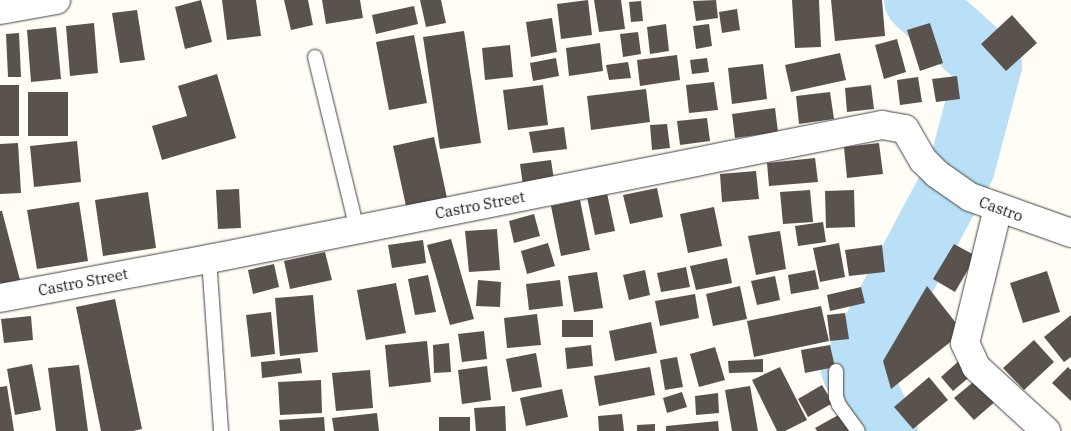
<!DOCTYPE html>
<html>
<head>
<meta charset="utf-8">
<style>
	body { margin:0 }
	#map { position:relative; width:1071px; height:431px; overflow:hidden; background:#fffdf5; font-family:"IBM Plex Serif",serif }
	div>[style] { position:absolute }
	.river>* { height:66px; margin:-33px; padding:0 33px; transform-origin:33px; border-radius:33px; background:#b9e0f7 }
	.building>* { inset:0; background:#5a524d }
	.roads { filter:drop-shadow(0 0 1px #444) drop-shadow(0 0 1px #444) }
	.service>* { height:14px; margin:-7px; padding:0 7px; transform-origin:7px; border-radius:7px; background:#fff }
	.minor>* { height:28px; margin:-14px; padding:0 14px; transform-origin:14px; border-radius:14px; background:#fff }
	span { translate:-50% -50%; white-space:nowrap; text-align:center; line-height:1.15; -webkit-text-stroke:5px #fff; paint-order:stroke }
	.street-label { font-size:15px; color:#111 }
</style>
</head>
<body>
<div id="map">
	<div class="river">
		<div style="left:885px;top:431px;width:69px;rotate:-116.6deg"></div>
		<div style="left:854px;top:369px;width:229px;rotate:-61.9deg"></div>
		<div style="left:962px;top:167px;width:106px;rotate:-75.2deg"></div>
		<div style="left:989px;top:65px;width:97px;rotate:-137.9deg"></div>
	</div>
	<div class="building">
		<div style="clip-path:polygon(201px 0,212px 42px,185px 49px,175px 7px)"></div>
		<div style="clip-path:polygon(222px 0,256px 0,261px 36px,227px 40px)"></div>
		<div style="clip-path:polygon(284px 0,308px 0,313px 25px,291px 30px)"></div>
		<div style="clip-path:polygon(322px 0,360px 0,363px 18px,326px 24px)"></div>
		<div style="clip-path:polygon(420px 0,441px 0,446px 23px,426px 27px)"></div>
		<div style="clip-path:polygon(588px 0,592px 35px,561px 39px,557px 4px)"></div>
		<div style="clip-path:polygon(594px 0,621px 0,625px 29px,599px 32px)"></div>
		<div style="clip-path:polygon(716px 0,718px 18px,696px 21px,693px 1px)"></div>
		<div style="clip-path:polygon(792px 0,819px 0,821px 47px,795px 48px)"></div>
		<div style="clip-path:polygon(831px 0,882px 0,885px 36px,835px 41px)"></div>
		<div style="clip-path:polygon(641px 1px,643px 21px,631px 22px,629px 2px)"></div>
		<div style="clip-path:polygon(414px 6px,418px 24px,376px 34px,372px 15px)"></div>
		<div style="clip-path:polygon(737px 9px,740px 30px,722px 33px,719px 12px)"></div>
		<div style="clip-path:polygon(137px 10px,145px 60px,120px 63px,112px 13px)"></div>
		<div style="clip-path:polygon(1012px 15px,1037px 43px,1006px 71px,981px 44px)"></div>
		<div style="clip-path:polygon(552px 18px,557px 52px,531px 57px,526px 22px)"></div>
		<div style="clip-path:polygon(94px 23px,98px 73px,70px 76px,66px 26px)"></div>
		<div style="clip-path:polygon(930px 23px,943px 63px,920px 71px,907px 30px)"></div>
		<div style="clip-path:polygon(666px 24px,669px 51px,650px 54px,647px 27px)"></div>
		<div style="clip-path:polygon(709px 24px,712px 46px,696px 49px,693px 26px)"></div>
		<div style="clip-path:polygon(56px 27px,61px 79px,31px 82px,27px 30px)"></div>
		<div style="clip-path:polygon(464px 31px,481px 143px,440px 149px,423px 37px)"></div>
		<div style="clip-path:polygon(638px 32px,641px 54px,623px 57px,620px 34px)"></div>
		<div style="clip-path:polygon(19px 33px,21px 77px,8px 77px,6px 34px)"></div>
		<div style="clip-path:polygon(414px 35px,427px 103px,389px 110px,376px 42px)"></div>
		<div style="clip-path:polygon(897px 39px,906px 72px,884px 79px,875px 45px)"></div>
		<div style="clip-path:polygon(600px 43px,603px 71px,569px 76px,566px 48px)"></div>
		<div style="clip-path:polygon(510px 45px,513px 77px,485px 80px,482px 48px)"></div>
		<div style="clip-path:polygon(840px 53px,846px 80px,791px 92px,785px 65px)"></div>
		<div style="clip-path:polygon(677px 55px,680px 80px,640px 86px,637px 60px)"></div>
		<div style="clip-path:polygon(556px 58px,559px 76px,533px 81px,530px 63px)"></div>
		<div style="clip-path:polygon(707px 58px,709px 72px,692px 74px,690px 60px)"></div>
		<div style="clip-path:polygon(628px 62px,631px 78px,609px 80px,606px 65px)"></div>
		<div style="clip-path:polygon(763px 64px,767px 99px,732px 104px,728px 68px)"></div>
		<div style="clip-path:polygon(217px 74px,236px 138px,162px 160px,152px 126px,187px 116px,178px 86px)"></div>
		<div style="clip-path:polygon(957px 76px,960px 99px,936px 102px,932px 79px)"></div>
		<div style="clip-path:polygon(918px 77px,922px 102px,900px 105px,897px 80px)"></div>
		<div style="clip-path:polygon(714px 82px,718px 110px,689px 113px,686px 85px)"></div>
		<div style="clip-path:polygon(0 85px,19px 85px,19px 136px,0 136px)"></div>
		<div style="clip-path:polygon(543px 85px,548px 125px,508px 130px,503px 90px)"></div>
		<div style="clip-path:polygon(871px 85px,874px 109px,847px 112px,845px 88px)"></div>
		<div style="clip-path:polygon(646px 89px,650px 122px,591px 130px,587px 96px)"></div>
		<div style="clip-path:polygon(28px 92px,68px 92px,68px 136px,28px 136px)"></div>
		<div style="clip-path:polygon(830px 92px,834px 119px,799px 124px,796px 96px)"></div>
		<div style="clip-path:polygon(775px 108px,778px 132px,735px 138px,732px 114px)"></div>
		<div style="clip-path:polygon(707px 118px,710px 141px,680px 145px,677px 121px)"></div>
		<div style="clip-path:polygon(667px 124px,670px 148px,652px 150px,650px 125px)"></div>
		<div style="clip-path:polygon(564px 127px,567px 149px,533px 153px,529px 132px)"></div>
		<div style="clip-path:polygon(434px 137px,447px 198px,406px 206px,393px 146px)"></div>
		<div style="clip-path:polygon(77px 141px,81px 182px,34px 187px,30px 146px)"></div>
		<div style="clip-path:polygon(18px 143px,21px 193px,0 194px,0 144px)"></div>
		<div style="clip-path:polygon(879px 143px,883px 174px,847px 178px,844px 147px)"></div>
		<div style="clip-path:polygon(815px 158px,818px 182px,769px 186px,767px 163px)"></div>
		<div style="clip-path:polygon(551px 160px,554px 180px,523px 185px,520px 164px)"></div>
		<div style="clip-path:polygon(756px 171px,759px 199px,722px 202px,720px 174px)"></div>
		<div style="clip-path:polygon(657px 188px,663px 217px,630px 224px,623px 195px)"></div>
		<div style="clip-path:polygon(239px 189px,241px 228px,218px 229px,216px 190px)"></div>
		<div style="clip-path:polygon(810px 190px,813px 222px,783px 224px,780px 192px)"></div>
		<div style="clip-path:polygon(854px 190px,855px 227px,826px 228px,825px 191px)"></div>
		<div style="clip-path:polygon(148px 192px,156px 248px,103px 256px,95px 200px)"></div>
		<div style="clip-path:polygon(607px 193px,615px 231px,595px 235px,587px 197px)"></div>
		<div style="clip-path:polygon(580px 200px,590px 250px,561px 256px,551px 206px)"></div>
		<div style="clip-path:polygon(79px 202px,88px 261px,37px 269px,27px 210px)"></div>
		<div style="clip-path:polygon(714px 207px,722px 246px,688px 253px,680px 214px)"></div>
		<div style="clip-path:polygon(0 211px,2px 211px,20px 280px,0 284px)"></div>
		<div style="clip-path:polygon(534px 214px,540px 236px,514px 243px,509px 221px)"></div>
		<div style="clip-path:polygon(823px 222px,826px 242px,798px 246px,795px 226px)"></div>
		<div style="clip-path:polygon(497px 229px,500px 270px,469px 272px,465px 231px)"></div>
		<div style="clip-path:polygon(780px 231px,786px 269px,756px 275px,748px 236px)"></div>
		<div style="clip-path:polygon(451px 239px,474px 319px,450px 325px,427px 245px)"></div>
		<div style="clip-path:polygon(423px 240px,426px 263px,392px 268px,388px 245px)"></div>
		<div style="clip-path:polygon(548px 243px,555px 266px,527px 274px,521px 251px)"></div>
		<div style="clip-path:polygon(839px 243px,845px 277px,820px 282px,813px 248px)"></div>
		<div style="clip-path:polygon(954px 244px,976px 256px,955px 292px,933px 279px)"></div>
		<div style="clip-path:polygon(882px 245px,885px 272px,849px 276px,845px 250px)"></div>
		<div style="clip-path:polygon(325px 252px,332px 280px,290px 289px,284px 261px)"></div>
		<div style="clip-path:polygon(727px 258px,732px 283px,696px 290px,690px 266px)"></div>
		<div style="clip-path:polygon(274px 264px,279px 287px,253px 294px,248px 270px)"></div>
		<div style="clip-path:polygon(686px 267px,690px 287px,661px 292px,657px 273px)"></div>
		<div style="clip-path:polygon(645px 270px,650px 295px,629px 300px,623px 275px)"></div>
		<div style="clip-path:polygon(815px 270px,819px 289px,791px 294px,788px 275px)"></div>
		<div style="clip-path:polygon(1047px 271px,1060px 312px,1023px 323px,1010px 283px)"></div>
		<div style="clip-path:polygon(597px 272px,603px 308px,574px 312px,568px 276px)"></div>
		<div style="clip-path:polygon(428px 275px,436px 312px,415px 315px,408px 279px)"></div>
		<div style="clip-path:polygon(775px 276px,780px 300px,757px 305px,751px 281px)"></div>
		<div style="clip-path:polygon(478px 280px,501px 282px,500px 307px,476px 306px)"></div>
		<div style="clip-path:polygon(560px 280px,563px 306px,529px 310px,526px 284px)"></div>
		<div style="clip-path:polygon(396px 283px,406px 333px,366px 340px,357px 290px)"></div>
		<div style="clip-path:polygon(740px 286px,747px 319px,713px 326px,706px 294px)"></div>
		<div style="clip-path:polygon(927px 286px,963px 332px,891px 389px,883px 361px)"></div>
		<div style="clip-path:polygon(861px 287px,865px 303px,830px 311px,827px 295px)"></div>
		<div style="clip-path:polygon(695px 294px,699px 318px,660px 326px,655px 301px)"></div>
		<div style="clip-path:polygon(313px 295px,318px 352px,280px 356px,275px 298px)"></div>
		<div style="clip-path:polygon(115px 299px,142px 429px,133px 431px,101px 431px,76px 307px)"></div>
		<div style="clip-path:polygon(821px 306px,829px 341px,754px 357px,747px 321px)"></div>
		<div style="clip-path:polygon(271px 312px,275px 354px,251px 357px,246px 315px)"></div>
		<div style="clip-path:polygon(845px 313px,849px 339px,830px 341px,827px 315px)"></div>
		<div style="clip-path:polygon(537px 314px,541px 345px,507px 348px,504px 318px)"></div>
		<div style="clip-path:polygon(1071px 315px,1071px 357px,1064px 362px,1044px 337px)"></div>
		<div style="clip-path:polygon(31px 316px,33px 340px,4px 343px,1px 319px)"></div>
		<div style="clip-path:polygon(562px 320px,593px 320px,593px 337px,562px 337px)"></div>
		<div style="clip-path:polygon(651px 322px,657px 353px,615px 361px,609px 331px)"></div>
		<div style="clip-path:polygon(484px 331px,487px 359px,462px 362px,458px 334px)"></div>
		<div style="clip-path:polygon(1034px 340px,1054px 362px,1024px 390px,1003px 368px)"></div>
		<div style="clip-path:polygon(427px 341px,431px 382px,389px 387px,385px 345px)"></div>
		<div style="clip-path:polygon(449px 343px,451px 372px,434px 373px,433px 345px)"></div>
		<div style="clip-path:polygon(591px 345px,593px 366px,567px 369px,565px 348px)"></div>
		<div style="clip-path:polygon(830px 345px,835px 367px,805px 373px,801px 350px)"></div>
		<div style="clip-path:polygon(715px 347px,725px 380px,699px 387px,690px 354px)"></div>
		<div style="clip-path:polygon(536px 353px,542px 387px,512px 392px,506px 359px)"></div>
		<div style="clip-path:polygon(677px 357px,683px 387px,665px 390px,660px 360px)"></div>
		<div style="clip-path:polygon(300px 358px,302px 373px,262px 378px,261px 362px)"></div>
		<div style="clip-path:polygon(763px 359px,763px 372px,729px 373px,728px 361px)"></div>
		<div style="clip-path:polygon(961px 359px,974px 373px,953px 391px,941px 377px)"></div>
		<div style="clip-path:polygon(32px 364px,41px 410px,15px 415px,7px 369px)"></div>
		<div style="clip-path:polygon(79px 365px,88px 431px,56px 431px,48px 368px)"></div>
		<div style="clip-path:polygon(487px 366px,491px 400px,462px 404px,458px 370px)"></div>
		<div style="clip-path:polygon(650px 367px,655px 395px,599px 406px,594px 376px)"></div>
		<div style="clip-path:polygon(780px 367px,807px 420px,785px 431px,777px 431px,752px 380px)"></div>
		<div style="clip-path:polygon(1068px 367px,1071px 370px,1071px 401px,1052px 383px)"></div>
		<div style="clip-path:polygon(370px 370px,373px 408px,336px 411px,332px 373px)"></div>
		<div style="clip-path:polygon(929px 377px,948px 400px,913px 429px,894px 407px)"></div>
		<div style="clip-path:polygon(978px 378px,997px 400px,974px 420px,954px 398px)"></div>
		<div style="clip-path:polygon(321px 380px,322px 413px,280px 415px,278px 382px)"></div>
		<div style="clip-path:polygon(822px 385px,833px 403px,808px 417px,798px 399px)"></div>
		<div style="clip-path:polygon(7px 386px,14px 431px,0 431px,0 387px)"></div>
		<div style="clip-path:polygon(750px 386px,758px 431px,732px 431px,725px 390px)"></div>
		<div style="clip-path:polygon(562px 389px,568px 417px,526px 426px,520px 398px)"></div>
		<div style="clip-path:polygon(682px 392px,687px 407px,667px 413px,663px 398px)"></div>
		<div style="clip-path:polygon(718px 393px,719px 413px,696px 415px,695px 396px)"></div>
		<div style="clip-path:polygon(505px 406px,506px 431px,476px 431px,474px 408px)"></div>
		<div style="clip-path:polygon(377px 413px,379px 431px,334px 431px,332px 418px)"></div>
		<div style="clip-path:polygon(842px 413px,852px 431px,817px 431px,815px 428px)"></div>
		<div style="clip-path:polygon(622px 414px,624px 431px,599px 431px,598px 416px)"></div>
		<div style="clip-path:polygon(324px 417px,325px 431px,280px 431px,279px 420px)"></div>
		<div style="clip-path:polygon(439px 417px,470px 417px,470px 431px,439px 431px)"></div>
		<div style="clip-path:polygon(718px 421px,719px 431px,666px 431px,666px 426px)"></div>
		<div style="clip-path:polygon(655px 424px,655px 431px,637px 431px,637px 425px)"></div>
	</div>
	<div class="roads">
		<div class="service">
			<div style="left:315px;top:57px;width:177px;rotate:76.3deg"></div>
			<div style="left:209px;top:259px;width:172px;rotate:86deg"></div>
			<div style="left:836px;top:371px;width:26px;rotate:90deg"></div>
			<div style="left:836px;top:397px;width:9px;rotate:69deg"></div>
			<div style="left:839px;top:405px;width:32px;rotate:54deg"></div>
		</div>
		<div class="minor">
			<div style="left:0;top:10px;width:57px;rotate:-10.1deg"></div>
			<div style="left:998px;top:208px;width:139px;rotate:103.7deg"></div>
			<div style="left:965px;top:343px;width:26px;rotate:65deg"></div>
			<div style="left:976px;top:367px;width:95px;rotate:42.4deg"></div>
			<div style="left:0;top:298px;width:213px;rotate:-10.6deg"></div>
			<div style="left:209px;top:259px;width:686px;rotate:-11.26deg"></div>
			<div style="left:882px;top:125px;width:23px;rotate:10deg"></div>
			<div style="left:905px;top:129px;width:36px;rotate:60deg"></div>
			<div style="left:923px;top:160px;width:20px;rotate:45deg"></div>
			<div style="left:937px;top:174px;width:40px;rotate:34.9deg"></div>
			<div style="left:970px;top:197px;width:107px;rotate:19.6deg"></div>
		</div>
	</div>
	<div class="street-label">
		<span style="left:480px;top:205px;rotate:-11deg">Castro Street</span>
		<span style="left:1001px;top:209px;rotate:20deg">Castro</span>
		<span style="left:83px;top:282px;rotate:-11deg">Castro Street</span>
	</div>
</div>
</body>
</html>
